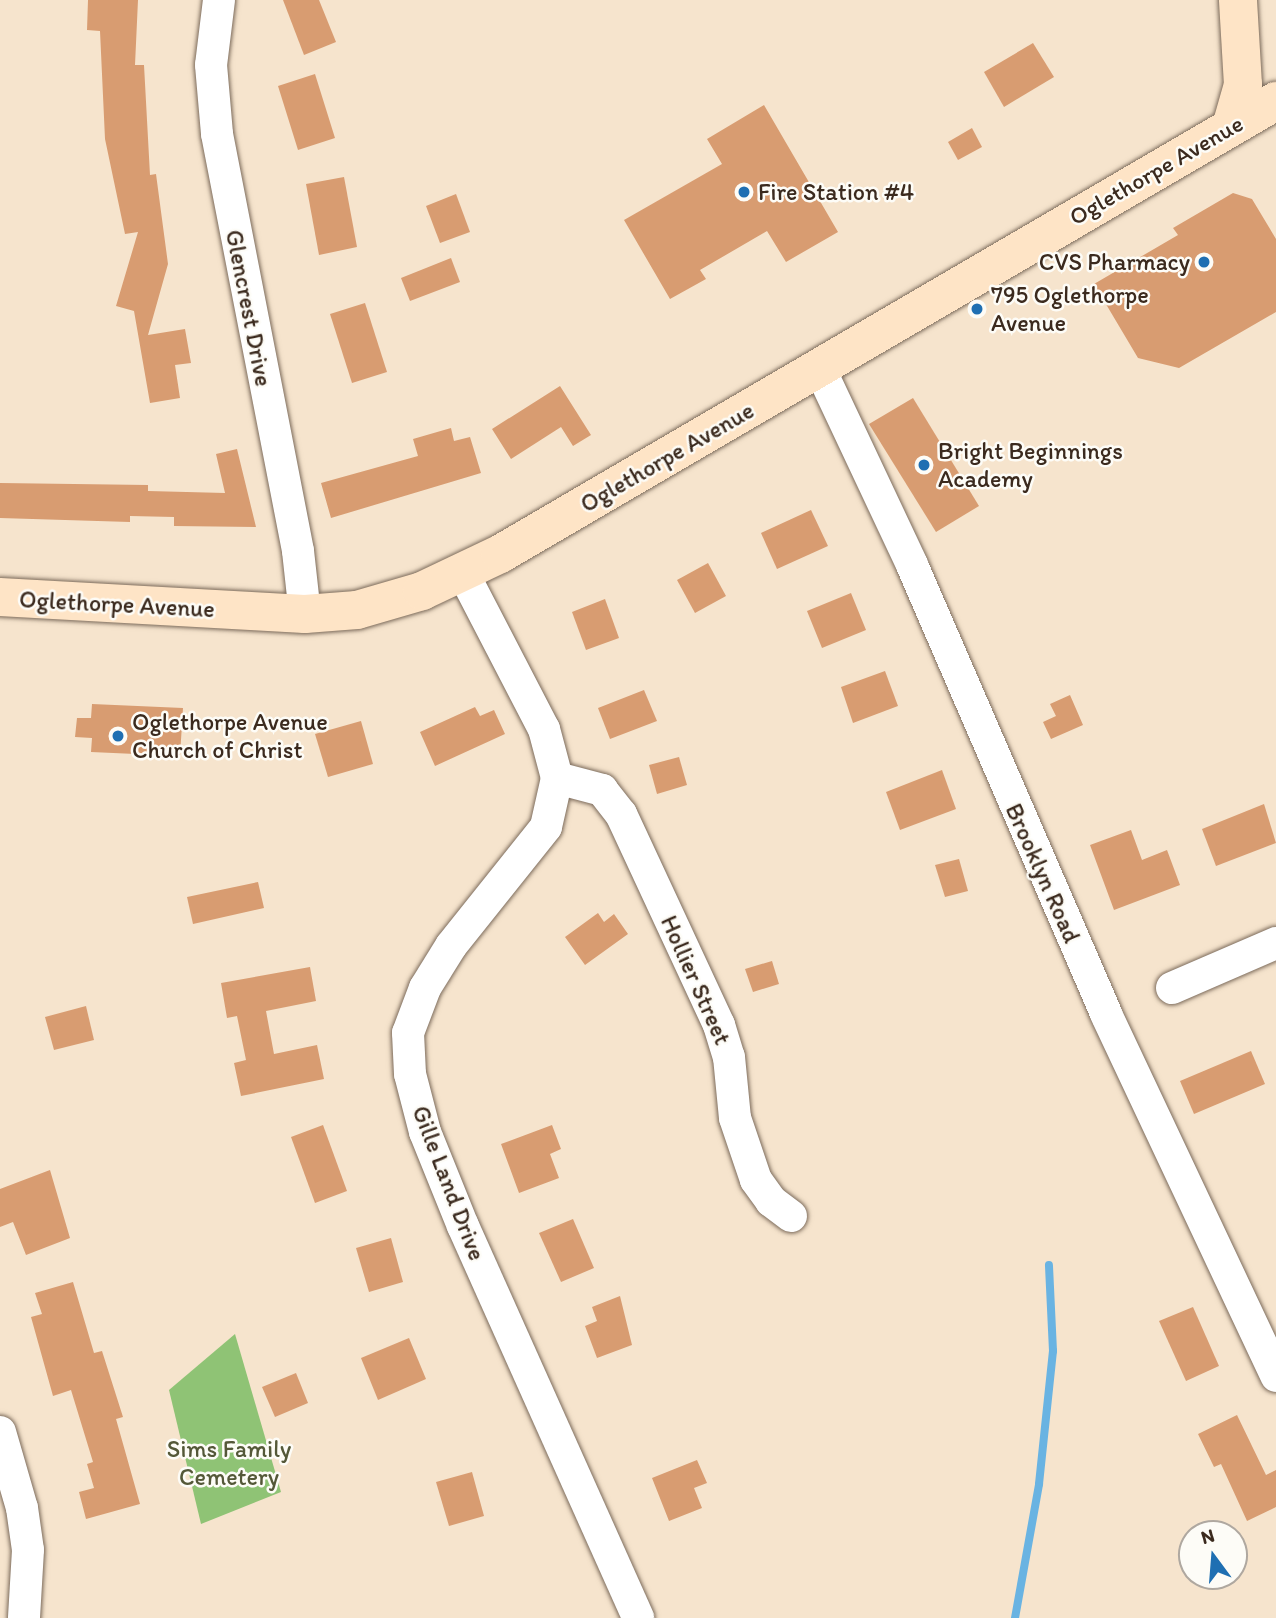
<!DOCTYPE html>
<html>
<head>
<meta charset="utf-8">
<style>
	body { margin:0 }
	#map { position:relative; width:1276px; height:1618px; overflow:hidden; background:#f6e4cd; font-family:Itim,sans-serif }
	div>[style] { position:absolute }
	.green>* { inset:0; background:#8fc375 }
	.stream>* { height:8px; margin:-4px; padding:0 4px; transform-origin:4px; border-radius:4px; background:#69b3e2 }
	.building>* { inset:0; background:#d89c71 }
	.roads { filter:drop-shadow(0 0 2px #7c6b5b) drop-shadow(0 0 2px #7c6b5b) }
	.minor>* { height:32px; margin:-16px; padding:0 16px; transform-origin:16px; border-radius:16px; background:#fff }
	.secondary>* { height:38px; margin:-19px; padding:0 19px; transform-origin:19px; border-radius:19px; background:#fee4c6 }
	.dots>* { width:19px; height:19px; translate:-50% -50%; box-sizing:border-box; border:4px solid #fdfcf7; border-radius:50% }
	span { translate:-50% -50%; white-space:nowrap; text-align:center; line-height:1.15; -webkit-text-stroke:5px #fdfcf7; paint-order:stroke }
	.street-label { font-size:24px; color:#3b2a1e }
	.poi-label { font-size:24px; color:#3b2a1e }
	.left { translate:0 -50%; text-align:left }
	.right { translate:-100% -50%; text-align:right }
	.park-label { font-size:24px; color:#545838 }
	.north { position:absolute; left:1178px; top:1520px; width:70px; height:70px; box-sizing:border-box; background:#fdfcf7; border:2px solid #afa8a0; border-radius:50%; rotate:344deg; font-size:19px; font-weight:700; line-height:28px; text-align:center; color:#3b2a1e }
	.north::after { content:''; display:block; margin:auto; width:24px; height:32px; background:#1f6fb2; clip-path:polygon(50% 0,100% 100%,50% 72%,0 100%) }
</style>
</head>
<body>
<div id="map">
	<div class="green">
		<div style="clip-path:polygon(235px 1334px,281px 1492px,201px 1524px,169px 1390px)"></div>
	</div>
	<div class="stream">
		<div style="left:1015px;top:1618px;width:136px;rotate:-79.8deg"></div>
		<div style="left:1039px;top:1484px;width:134px;rotate:-84deg"></div>
		<div style="left:1053px;top:1351px;width:86px;rotate:-92.7deg"></div>
	</div>
	<div class="building">
		<div style="clip-path:polygon(88px 0,138px 0,135px 65px,144px 65px,150px 175px,156px 174px,168px 264px,148px 335px,185px 329px,191px 363px,175px 365px,180px 398px,150px 403px,134px 311px,116px 306px,138px 232px,125px 234px,105px 139px,100px 31px,87px 30px)"></div>
		<div style="clip-path:polygon(283px 0,319px 0,336px 42px,304px 55px)"></div>
		<div style="clip-path:polygon(1033px 43px,1054px 77px,1004px 107px,984px 72px)"></div>
		<div style="clip-path:polygon(315px 74px,335px 138px,298px 150px,278px 86px)"></div>
		<div style="clip-path:polygon(764px 105px,838px 232px,786px 262px,767px 231px,700px 270px,706px 279px,670px 299px,624px 220px,722px 164px,707px 139px)"></div>
		<div style="clip-path:polygon(972px 128px,982px 147px,958px 160px,948px 142px)"></div>
		<div style="clip-path:polygon(344px 177px,357px 247px,319px 255px,306px 184px)"></div>
		<div style="clip-path:polygon(1233px 193px,1252px 199px,1276px 239px,1276px 312px,1179px 368px,1138px 358px,1094px 284px,1178px 235px,1173px 228px)"></div>
		<div style="clip-path:polygon(456px 194px,470px 232px,440px 243px,426px 206px)"></div>
		<div style="clip-path:polygon(451px 258px,460px 282px,410px 301px,401px 278px)"></div>
		<div style="clip-path:polygon(365px 303px,387px 372px,352px 383px,330px 314px)"></div>
		<div style="clip-path:polygon(560px 386px,591px 435px,573px 446px,561px 427px,511px 459px,492px 429px)"></div>
		<div style="clip-path:polygon(913px 398px,979px 506px,936px 532px,869px 424px)"></div>
		<div style="clip-path:polygon(451px 428px,454px 441px,470px 437px,481px 473px,331px 518px,321px 483px,418px 456px,413px 439px)"></div>
		<div style="clip-path:polygon(237px 449px,256px 527px,174px 526px,174px 517px,130px 516px,130px 522px,0 518px,0 483px,148px 485px,148px 491px,225px 493px,216px 454px)"></div>
		<div style="clip-path:polygon(811px 510px,828px 546px,777px 569px,761px 533px)"></div>
		<div style="clip-path:polygon(708px 563px,726px 596px,695px 613px,677px 580px)"></div>
		<div style="clip-path:polygon(851px 593px,866px 630px,822px 648px,807px 611px)"></div>
		<div style="clip-path:polygon(605px 599px,619px 638px,586px 650px,572px 612px)"></div>
		<div style="clip-path:polygon(885px 671px,898px 706px,853px 723px,841px 687px)"></div>
		<div style="clip-path:polygon(644px 690px,657px 721px,610px 739px,598px 708px)"></div>
		<div style="clip-path:polygon(1070px 695px,1083px 725px,1051px 739px,1043px 722px,1056px 716px,1050px 704px)"></div>
		<div style="clip-path:polygon(92px 704px,183px 708px,180px 756px,91px 752px,92px 738px,75px 737px,77px 718px,91px 718px)"></div>
		<div style="clip-path:polygon(475px 707px,480px 716px,494px 710px,505px 734px,435px 766px,420px 732px)"></div>
		<div style="clip-path:polygon(361px 721px,373px 764px,328px 777px,315px 734px)"></div>
		<div style="clip-path:polygon(679px 757px,687px 785px,657px 794px,649px 765px)"></div>
		<div style="clip-path:polygon(942px 770px,956px 809px,900px 830px,886px 792px)"></div>
		<div style="clip-path:polygon(1264px 804px,1276px 843px,1216px 866px,1202px 829px)"></div>
		<div style="clip-path:polygon(1131px 830px,1142px 860px,1167px 850px,1180px 885px,1114px 910px,1090px 845px)"></div>
		<div style="clip-path:polygon(959px 859px,968px 891px,945px 897px,935px 865px)"></div>
		<div style="clip-path:polygon(258px 882px,264px 908px,193px 924px,187px 897px)"></div>
		<div style="clip-path:polygon(598px 913px,604px 922px,614px 914px,628px 934px,585px 965px,565px 937px)"></div>
		<div style="clip-path:polygon(772px 961px,779px 984px,753px 992px,745px 969px)"></div>
		<div style="clip-path:polygon(310px 967px,316px 1001px,266px 1011px,274px 1054px,317px 1045px,324px 1079px,241px 1096px,234px 1063px,246px 1060px,237px 1016px,227px 1018px,221px 983px)"></div>
		<div style="clip-path:polygon(86px 1006px,94px 1040px,54px 1050px,45px 1017px)"></div>
		<div style="clip-path:polygon(1251px 1051px,1265px 1084px,1194px 1114px,1180px 1081px)"></div>
		<div style="clip-path:polygon(323px 1125px,347px 1191px,315px 1203px,291px 1137px)"></div>
		<div style="clip-path:polygon(552px 1125px,561px 1149px,550px 1154px,559px 1178px,519px 1193px,501px 1144px)"></div>
		<div style="clip-path:polygon(50px 1170px,70px 1238px,26px 1255px,13px 1222px,0 1227px,0 1189px)"></div>
		<div style="clip-path:polygon(573px 1219px,594px 1268px,561px 1282px,539px 1233px)"></div>
		<div style="clip-path:polygon(391px 1238px,403px 1282px,369px 1292px,356px 1248px)"></div>
		<div style="clip-path:polygon(73px 1282px,94px 1353px,102px 1351px,123px 1417px,116px 1419px,140px 1504px,86px 1519px,79px 1492px,94px 1488px,87px 1464px,93px 1462px,71px 1390px,53px 1396px,31px 1317px,42px 1314px,35px 1293px)"></div>
		<div style="clip-path:polygon(620px 1296px,632px 1345px,597px 1358px,585px 1326px,597px 1321px,592px 1307px)"></div>
		<div style="clip-path:polygon(1193px 1307px,1219px 1366px,1186px 1381px,1159px 1321px)"></div>
		<div style="clip-path:polygon(409px 1338px,426px 1379px,378px 1400px,361px 1358px)"></div>
		<div style="clip-path:polygon(296px 1373px,308px 1403px,275px 1417px,262px 1387px)"></div>
		<div style="clip-path:polygon(1237px 1415px,1266px 1475px,1276px 1470px,1276px 1507px,1247px 1521px,1221px 1464px,1214px 1467px,1198px 1434px)"></div>
		<div style="clip-path:polygon(697px 1460px,707px 1483px,694px 1488px,702px 1508px,669px 1521px,652px 1478px)"></div>
		<div style="clip-path:polygon(472px 1472px,484px 1516px,449px 1526px,436px 1482px)"></div>
	</div>
	<div class="roads">
		<div class="minor">
			<div style="left:219px;top:0;width:65px;rotate:97deg"></div>
			<div style="left:211px;top:65px;width:69px;rotate:85deg"></div>
			<div style="left:217px;top:134px;width:425px;rotate:79deg"></div>
			<div style="left:298px;top:551px;width:63px;rotate:83.7deg"></div>
			<div style="left:819px;top:367px;width:219px;rotate:64.8deg"></div>
			<div style="left:912px;top:565px;width:489px;rotate:66.6deg"></div>
			<div style="left:1106px;top:1014px;width:400px;rotate:64.8deg"></div>
			<div style="left:463px;top:573px;width:176px;rotate:62.6deg"></div>
			<div style="left:544px;top:729px;width:51px;rotate:75.1deg"></div>
			<div style="left:557px;top:778px;width:50px;rotate:102.7deg"></div>
			<div style="left:546px;top:827px;width:152px;rotate:128.6deg"></div>
			<div style="left:451px;top:946px;width:49px;rotate:121.8deg"></div>
			<div style="left:425px;top:988px;width:48px;rotate:110.7deg"></div>
			<div style="left:408px;top:1033px;width:41px;rotate:87.2deg"></div>
			<div style="left:410px;top:1074px;width:60px;rotate:75.5deg"></div>
			<div style="left:425px;top:1132px;width:101px;rotate:68deg"></div>
			<div style="left:463px;top:1226px;width:429px;rotate:65.9deg"></div>
			<div style="left:557px;top:778px;width:47px;rotate:14.9deg"></div>
			<div style="left:602px;top:790px;width:31px;rotate:52deg"></div>
			<div style="left:621px;top:814px;width:233px;rotate:65.1deg"></div>
			<div style="left:719px;top:1025px;width:34px;rotate:73deg"></div>
			<div style="left:729px;top:1057px;width:61px;rotate:84.4deg"></div>
			<div style="left:735px;top:1118px;width:65px;rotate:71.3deg"></div>
			<div style="left:756px;top:1180px;width:26px;rotate:54deg"></div>
			<div style="left:771px;top:1201px;width:25px;rotate:37deg"></div>
			<div style="left:1172px;top:988px;width:113px;rotate:-23.4deg"></div>
			<div style="left:0;top:1432px;width:79px;rotate:73.9deg"></div>
			<div style="left:22px;top:1508px;width:42px;rotate:81.9deg"></div>
			<div style="left:28px;top:1550px;width:68px;rotate:93.4deg"></div>
		</div>
		<div class="secondary">
			<div style="left:1231px;top:127px;width:44px;rotate:-74.1deg"></div>
			<div style="left:1243px;top:85px;width:85px;rotate:-93.4deg"></div>
			<div style="left:0;top:597px;width:305px;rotate:3.2deg"></div>
			<div style="left:305px;top:614px;width:52px;rotate:-4.4deg"></div>
			<div style="left:357px;top:610px;width:68px;rotate:-16.3deg"></div>
			<div style="left:422px;top:591px;width:86px;rotate:-25.4deg"></div>
			<div style="left:500px;top:554px;width:899px;rotate:-30.27deg"></div>
		</div>
	</div>
	<div class="dots">
		<div style="left:744px;top:192px;background:#1f6fb2"></div>
		<div style="left:1204px;top:262px;background:#1f6fb2"></div>
		<div style="left:977px;top:309px;background:#1f6fb2"></div>
		<div style="left:924px;top:465px;background:#1f6fb2"></div>
		<div style="left:118px;top:736px;background:#1f6fb2"></div>
	</div>
	<div class="street-label">
		<span style="left:1156px;top:170px;rotate:-30deg">Oglethorpe Avenue</span>
		<span style="left:249px;top:308px;rotate:79deg">Glencrest Drive</span>
		<span style="left:667px;top:457px;rotate:-30deg">Oglethorpe Avenue</span>
		<span style="left:117px;top:604px;rotate:3deg">Oglethorpe Avenue</span>
		<span style="left:1043px;top:873px;rotate:66deg">Brooklyn Road</span>
		<span style="left:696px;top:980px;rotate:66deg">Hollier Street</span>
		<span style="left:449px;top:1183px;rotate:69deg">Gille Land Drive</span>
	</div>
	<div class="poi-label">
		<span class="left" style="left:758px;top:192px">Fire Station #4</span>
		<span class="right" style="left:1190px;top:262px">CVS Pharmacy</span>
		<span class="left" style="left:991px;top:309px">795 Oglethorpe<br>Avenue</span>
		<span class="left" style="left:938px;top:465px">Bright Beginnings<br>Academy</span>
		<span class="left" style="left:132px;top:736px">Oglethorpe Avenue<br>Church of Christ</span>
	</div>
	<div class="park-label">
		<span style="left:229px;top:1463px">Sims Family<br>Cemetery</span>
	</div>
	<div class="north">N</div>
</div>
</body>
</html>
